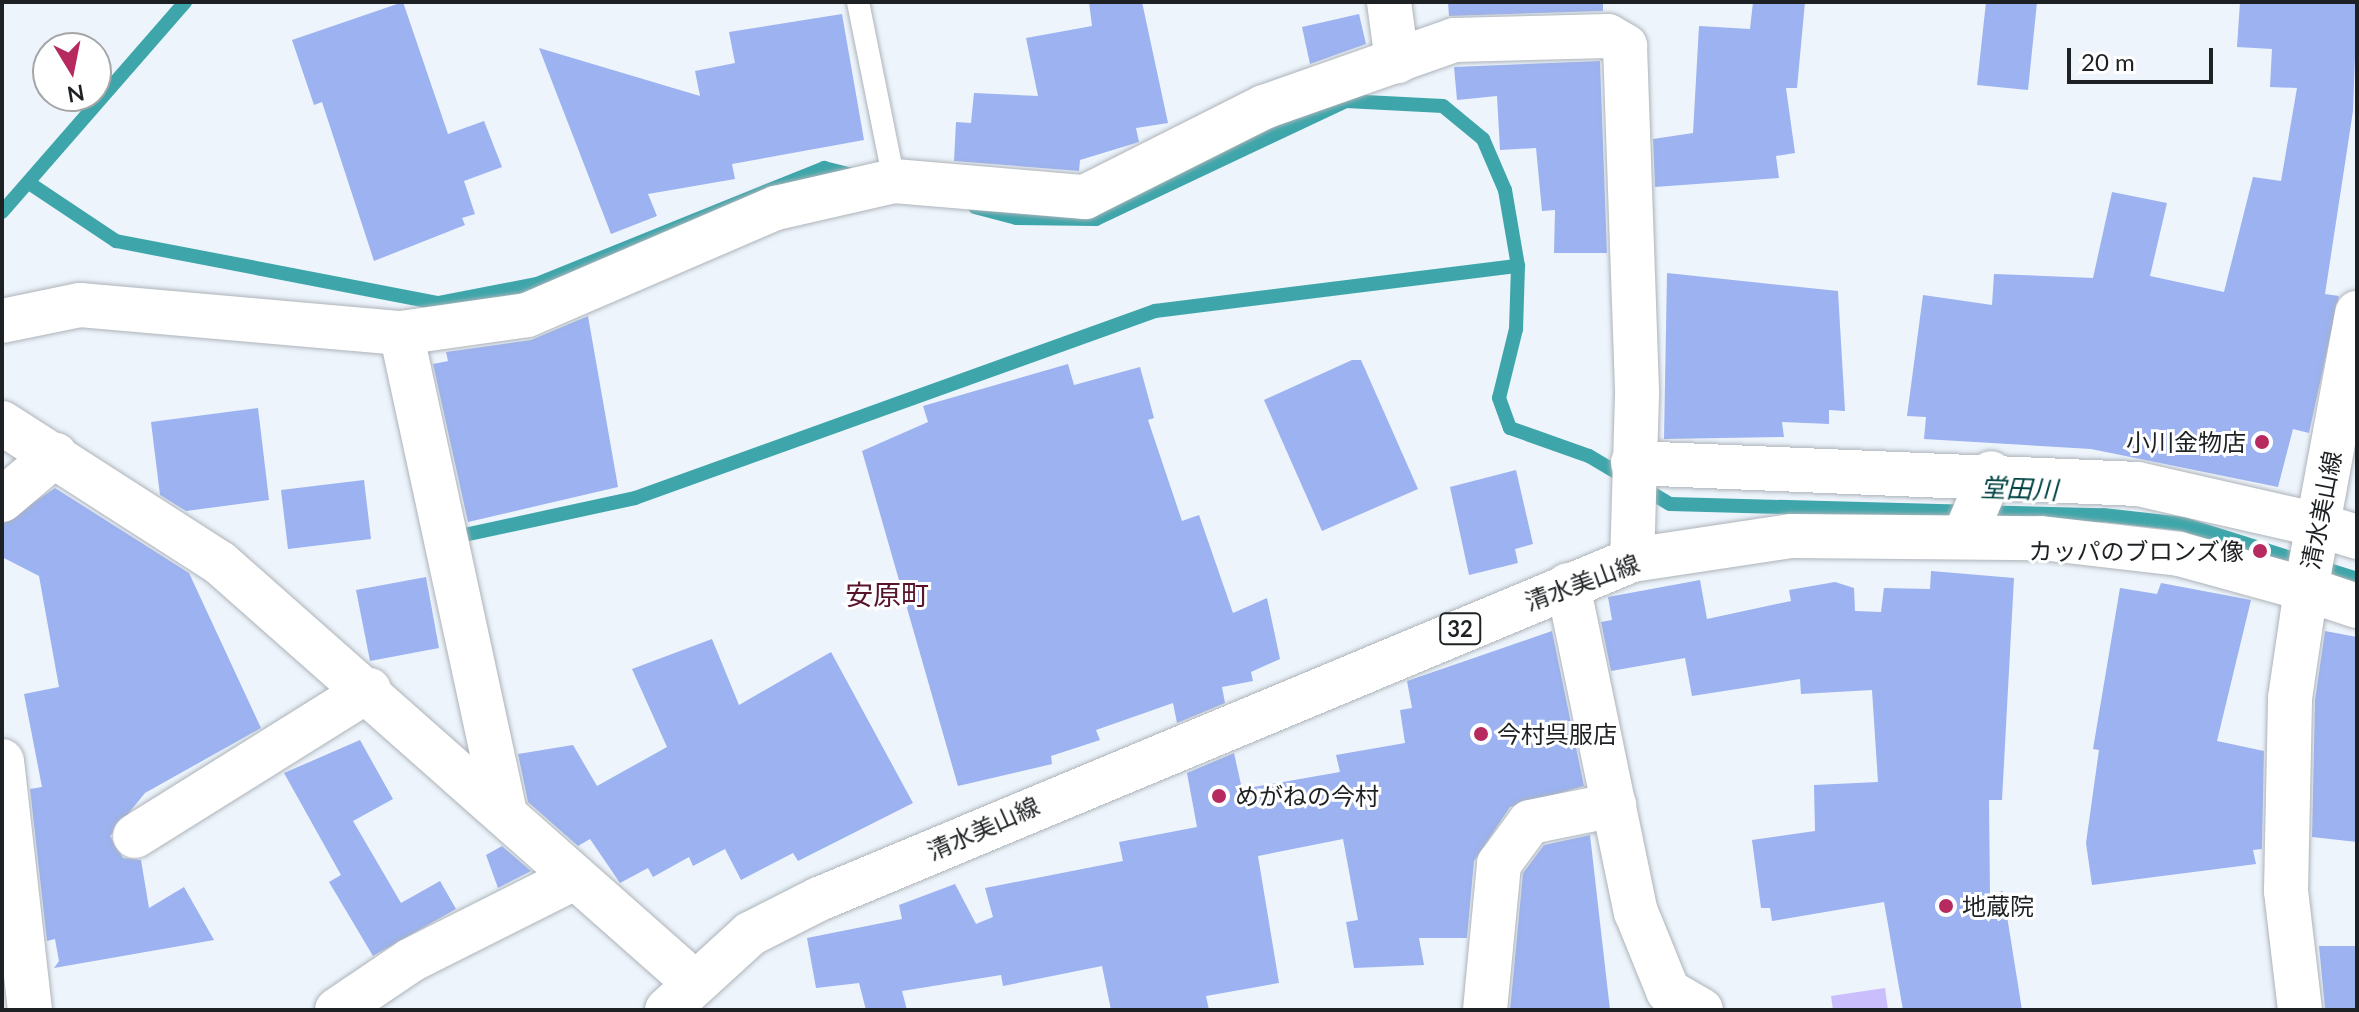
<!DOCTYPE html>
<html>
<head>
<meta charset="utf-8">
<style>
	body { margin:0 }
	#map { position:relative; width:2359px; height:1012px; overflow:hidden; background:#edf4fb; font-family:Lato,"Noto Sans JP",sans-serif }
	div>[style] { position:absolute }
	.green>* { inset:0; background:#cabefc }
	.stream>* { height:14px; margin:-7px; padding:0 7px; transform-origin:7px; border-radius:7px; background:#3ea6aa }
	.building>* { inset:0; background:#9cb2f1 }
	.roads { filter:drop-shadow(0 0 2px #adb3b9) drop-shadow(0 0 2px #adb3b9) }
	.lane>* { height:22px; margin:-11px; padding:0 11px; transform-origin:11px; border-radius:11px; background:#fff }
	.street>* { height:44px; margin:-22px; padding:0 22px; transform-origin:22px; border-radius:22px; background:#fff }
	.secondary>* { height:44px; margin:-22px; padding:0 22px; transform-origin:22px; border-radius:22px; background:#fff }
	.primary>* { height:44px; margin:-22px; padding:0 22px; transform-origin:22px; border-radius:22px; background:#fff }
	.dots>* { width:22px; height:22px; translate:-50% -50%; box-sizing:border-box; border:4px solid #fff; border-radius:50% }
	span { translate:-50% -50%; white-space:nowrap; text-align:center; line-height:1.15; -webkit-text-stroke:6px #fff; paint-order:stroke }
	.shield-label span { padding:2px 6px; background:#fff; border:2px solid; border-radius:6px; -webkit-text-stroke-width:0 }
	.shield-label { font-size:22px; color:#1e2123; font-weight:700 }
	.poi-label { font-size:24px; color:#1e2123 }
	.right { translate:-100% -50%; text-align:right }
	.left { translate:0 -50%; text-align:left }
	.street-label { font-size:24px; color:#1e2123 }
	.water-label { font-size:26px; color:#004244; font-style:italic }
	.quarter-label { font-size:28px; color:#57142c }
	.frame { position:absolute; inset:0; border:4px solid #1e2123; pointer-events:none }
	.north { position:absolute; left:32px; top:32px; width:80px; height:80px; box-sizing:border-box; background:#fff; border:2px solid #a5a6a7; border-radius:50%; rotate:170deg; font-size:22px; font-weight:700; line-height:32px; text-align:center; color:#1e2123 }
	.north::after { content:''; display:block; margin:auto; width:28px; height:36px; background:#b72a5f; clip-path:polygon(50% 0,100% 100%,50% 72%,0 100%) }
	.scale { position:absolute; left:2067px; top:48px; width:146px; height:36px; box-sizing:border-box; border:4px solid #1e2123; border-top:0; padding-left:10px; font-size:24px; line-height:28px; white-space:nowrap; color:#1e2123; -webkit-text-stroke:6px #fff; paint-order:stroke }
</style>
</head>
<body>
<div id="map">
	<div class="green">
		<div style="clip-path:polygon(1885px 988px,1888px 1010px,1833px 1010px,1831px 996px)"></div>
	</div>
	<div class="stream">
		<div style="left:29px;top:183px;width:105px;rotate:33.7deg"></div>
		<div style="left:116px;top:241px;width:328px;rotate:10.9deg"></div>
		<div style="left:438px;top:303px;width:101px;rotate:-10.9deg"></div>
		<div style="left:537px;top:284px;width:310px;rotate:-22deg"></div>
		<div style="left:824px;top:168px;width:32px;rotate:14deg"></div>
		<div style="left:975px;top:207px;width:43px;rotate:14.7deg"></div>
		<div style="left:1017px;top:218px;width:79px;rotate:0.7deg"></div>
		<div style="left:1096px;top:219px;width:276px;rotate:-25.3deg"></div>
		<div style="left:1346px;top:101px;width:97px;rotate:3deg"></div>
		<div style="left:1443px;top:106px;width:52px;rotate:39.5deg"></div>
		<div style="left:1483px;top:139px;width:56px;rotate:66.7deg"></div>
		<div style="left:1505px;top:190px;width:77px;rotate:80.3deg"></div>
		<div style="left:1518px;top:266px;width:63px;rotate:91.8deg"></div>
		<div style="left:1516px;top:329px;width:71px;rotate:103.8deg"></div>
		<div style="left:1499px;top:398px;width:32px;rotate:70deg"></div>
		<div style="left:1510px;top:428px;width:84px;rotate:19.5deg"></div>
		<div style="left:1589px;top:456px;width:94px;rotate:30.7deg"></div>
		<div style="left:1670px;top:504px;width:433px;rotate:1.5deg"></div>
		<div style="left:2103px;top:515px;width:81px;rotate:6.4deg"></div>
		<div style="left:2183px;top:524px;width:182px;rotate:17.5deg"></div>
		<div style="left:2px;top:212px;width:279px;rotate:-48.9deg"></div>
		<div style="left:455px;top:537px;width:184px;rotate:-12.2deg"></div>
		<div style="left:635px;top:498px;width:553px;rotate:-19.78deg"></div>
		<div style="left:1155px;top:311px;width:366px;rotate:-7.1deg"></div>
	</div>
	<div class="building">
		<div style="clip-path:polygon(403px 2px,448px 134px,484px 121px,502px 167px,464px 181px,475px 214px,462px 218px,465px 225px,374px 261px,322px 102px,314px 105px,292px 40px)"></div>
		<div style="clip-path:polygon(1089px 2px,1142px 2px,1168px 123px,1136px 128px,1139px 142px,1080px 160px,1079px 171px,954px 161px,956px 122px,971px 123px,974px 93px,1038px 96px,1026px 38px,1092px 26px)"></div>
		<div style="clip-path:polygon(1448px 2px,1603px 2px,1603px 11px,1449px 16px)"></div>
		<div style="clip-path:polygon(1753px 2px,1805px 2px,1797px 88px,1786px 88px,1795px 153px,1776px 156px,1779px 178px,1655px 187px,1653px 139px,1693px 133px,1699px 26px,1750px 29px)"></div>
		<div style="clip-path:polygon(1986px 2px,2037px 2px,2028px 90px,1977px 85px)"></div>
		<div style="clip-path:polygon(2240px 2px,2357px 2px,2353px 111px,2325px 294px,2339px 296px,2309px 433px,2293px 429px,2278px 487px,2091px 449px,1924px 439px,1926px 417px,1907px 416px,1923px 295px,1992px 305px,1994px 274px,2093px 278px,2112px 192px,2167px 203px,2150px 276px,2224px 292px,2253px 177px,2281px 181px,2297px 88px,2270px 87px,2272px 49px,2237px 47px)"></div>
		<div style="clip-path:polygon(842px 14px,864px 140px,732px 164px,735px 179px,648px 194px,657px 216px,611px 234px,539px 48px,700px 96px,695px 71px,735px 63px,729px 32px)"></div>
		<div style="clip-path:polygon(1359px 14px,1366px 44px,1310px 64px,1302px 27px)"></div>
		<div style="clip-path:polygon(1600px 61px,1607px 253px,1554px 253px,1555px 210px,1542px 211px,1536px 148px,1500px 150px,1497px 96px,1457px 100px,1454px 67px)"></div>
		<div style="clip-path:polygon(1667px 273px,1838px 291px,1845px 411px,1829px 410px,1829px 424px,1782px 422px,1784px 437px,1664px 439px)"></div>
		<div style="clip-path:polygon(588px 316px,618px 487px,468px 522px,433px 364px,448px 361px,446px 352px,531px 340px)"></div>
		<div style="clip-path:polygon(1352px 360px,1361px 360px,1418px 489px,1322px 531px,1264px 400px)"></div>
		<div style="clip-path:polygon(1068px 364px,1074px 385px,1140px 367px,1154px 418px,1148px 420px,1182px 521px,1199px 515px,1233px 613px,1267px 598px,1280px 659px,1251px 672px,1253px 681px,1222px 687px,1225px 703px,1177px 723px,1173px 703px,1096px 730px,1100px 740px,1051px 756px,1052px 764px,958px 786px,862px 451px,928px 422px,923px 406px)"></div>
		<div style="clip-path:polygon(258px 408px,269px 500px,186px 511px,160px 495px,151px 422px)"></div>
		<div style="clip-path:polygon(1516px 470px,1533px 544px,1515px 549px,1518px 563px,1469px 575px,1450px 487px)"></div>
		<div style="clip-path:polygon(364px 480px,371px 539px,288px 549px,281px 490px)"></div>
		<div style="clip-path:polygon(55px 488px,189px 573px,261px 728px,145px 793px,110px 836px,123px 858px,141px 860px,149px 908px,184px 887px,214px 940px,54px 968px,59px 961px,55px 939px,47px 941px,30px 789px,42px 787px,24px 694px,59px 687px,39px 576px,2px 557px,2px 524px)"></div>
		<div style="clip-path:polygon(1931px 571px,2014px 578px,2002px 800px,1989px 800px,1990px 894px,2003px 891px,2022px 1010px,1903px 1010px,1884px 902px,1772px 921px,1770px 908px,1761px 908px,1752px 840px,1815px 831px,1814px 785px,1878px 782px,1872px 690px,1801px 694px,1800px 679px,1692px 696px,1685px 658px,1611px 671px,1601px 622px,1612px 620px,1608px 597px,1700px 580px,1707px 619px,1791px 601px,1789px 590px,1835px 582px,1854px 588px,1855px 611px,1881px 612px,1884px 588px,1930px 589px)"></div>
		<div style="clip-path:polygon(426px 577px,439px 648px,370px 661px,356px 590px)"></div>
		<div style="clip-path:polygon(2161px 583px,2251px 600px,2217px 741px,2264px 751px,2262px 849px,2253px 850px,2256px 864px,2092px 885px,2086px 843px,2099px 750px,2093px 749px,2120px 588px,2157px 594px)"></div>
		<div style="clip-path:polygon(1552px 631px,1584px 786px,1510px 807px,1474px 861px,1467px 938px,1419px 938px,1424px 965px,1354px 968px,1346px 922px,1358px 920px,1343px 839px,1258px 856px,1279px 983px,1206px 996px,1209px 1010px,1111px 1010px,1102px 966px,1003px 986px,1001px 975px,902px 991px,907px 1010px,866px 1010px,859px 983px,816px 988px,807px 938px,902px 919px,899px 905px,955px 884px,976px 924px,993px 917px,985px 888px,1123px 861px,1119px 842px,1197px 827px,1187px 773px,1234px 753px,1242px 789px,1340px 772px,1336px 755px,1405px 743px,1400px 710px,1412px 708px,1407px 681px)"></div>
		<div style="clip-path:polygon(2325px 631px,2357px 637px,2357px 842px,2312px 837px,2315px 700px)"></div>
		<div style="clip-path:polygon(712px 639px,739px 705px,831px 652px,913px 803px,798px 861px,793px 853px,741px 880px,725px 849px,693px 866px,689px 857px,653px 877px,648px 868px,620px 883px,590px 839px,578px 846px,528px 802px,518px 754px,573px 745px,597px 786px,667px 747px,632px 669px)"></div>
		<div style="clip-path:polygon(360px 740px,393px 799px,353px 821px,401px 903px,440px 881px,456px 909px,373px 956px,329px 882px,341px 875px,284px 773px)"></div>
		<div style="clip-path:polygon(1590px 835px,1610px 1010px,1510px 1010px,1523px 873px,1544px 845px)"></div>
		<div style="clip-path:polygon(502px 846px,531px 871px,498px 888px,486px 855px)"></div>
		<div style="clip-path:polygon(2319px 946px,2357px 946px,2357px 1008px,2325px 1008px)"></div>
	</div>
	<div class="roads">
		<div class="lane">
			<div style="left:858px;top:2px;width:183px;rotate:78.6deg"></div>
		</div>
		<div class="street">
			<div style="left:1389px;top:2px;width:60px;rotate:82.3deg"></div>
			<div style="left:2px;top:321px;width:80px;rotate:-11.6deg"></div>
			<div style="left:80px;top:305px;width:322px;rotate:5deg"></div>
			<div style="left:2px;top:423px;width:259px;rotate:32.7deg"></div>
			<div style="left:220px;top:563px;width:634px;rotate:41.48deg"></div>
			<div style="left:1633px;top:463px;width:505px;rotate:2.38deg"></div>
			<div style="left:2138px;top:484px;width:185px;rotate:12.8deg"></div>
			<div style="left:2px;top:500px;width:70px;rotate:-40.3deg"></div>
			<div style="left:1965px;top:535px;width:67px;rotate:-67.2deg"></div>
			<div style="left:1568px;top:585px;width:334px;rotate:78.3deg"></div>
			<div style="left:1636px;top:912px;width:85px;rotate:67.9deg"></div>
			<div style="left:1668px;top:991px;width:38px;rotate:30deg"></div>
			<div style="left:2px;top:761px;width:251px;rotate:83.6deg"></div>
			<div style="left:505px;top:813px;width:491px;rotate:-102.2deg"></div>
			<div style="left:401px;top:333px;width:127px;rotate:-8.1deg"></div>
			<div style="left:527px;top:315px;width:271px;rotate:-23.3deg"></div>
			<div style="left:776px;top:208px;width:121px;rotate:-12.9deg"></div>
			<div style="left:894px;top:181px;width:192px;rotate:4.8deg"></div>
			<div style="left:1085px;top:197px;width:200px;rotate:-26.7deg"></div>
			<div style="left:1264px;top:107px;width:201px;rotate:-19.4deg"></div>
			<div style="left:1454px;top:40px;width:154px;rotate:-1.5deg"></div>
			<div style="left:1608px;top:36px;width:20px;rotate:30deg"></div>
			<div style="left:1625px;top:46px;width:349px;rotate:88deg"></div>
			<div style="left:1637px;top:395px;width:165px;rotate:91.7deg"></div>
			<div style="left:135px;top:836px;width:276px;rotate:-32deg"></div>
			<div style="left:337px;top:1010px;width:89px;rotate:-34deg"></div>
			<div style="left:411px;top:960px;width:180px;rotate:-26.7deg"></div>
			<div style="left:1485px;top:1010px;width:147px;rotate:-84.5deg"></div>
			<div style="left:1499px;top:864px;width:52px;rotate:-53.6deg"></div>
			<div style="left:1530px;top:822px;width:86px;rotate:-11.4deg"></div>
			<div style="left:2300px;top:1010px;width:120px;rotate:-96.7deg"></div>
			<div style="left:2286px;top:891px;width:193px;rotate:-88.8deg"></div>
			<div style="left:2290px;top:698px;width:110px;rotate:-81.6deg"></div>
		</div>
		<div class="secondary">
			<div style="left:2318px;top:525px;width:41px;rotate:17.1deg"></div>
			<div style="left:2306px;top:589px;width:54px;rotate:18.4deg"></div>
		</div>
		<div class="primary">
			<div style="left:667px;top:1010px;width:113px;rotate:-42.5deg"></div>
			<div style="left:750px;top:934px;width:77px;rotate:-26.9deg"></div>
			<div style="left:819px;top:899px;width:881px;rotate:-22.63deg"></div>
			<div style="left:1632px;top:560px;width:161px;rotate:-8.6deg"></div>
			<div style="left:1791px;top:536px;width:250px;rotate:0.5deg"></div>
			<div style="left:2041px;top:538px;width:139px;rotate:6.6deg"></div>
			<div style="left:2179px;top:554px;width:132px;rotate:15.4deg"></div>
			<div style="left:2306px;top:589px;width:281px;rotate:-79.5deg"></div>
		</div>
	</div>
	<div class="dots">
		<div style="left:2262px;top:442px;background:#b72a5f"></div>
		<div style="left:2260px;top:551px;background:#b72a5f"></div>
		<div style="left:1481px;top:734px;background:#b72a5f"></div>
		<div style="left:1219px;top:796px;background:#b72a5f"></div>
		<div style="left:1946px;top:906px;background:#b72a5f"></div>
	</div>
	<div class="shield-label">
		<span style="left:1460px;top:629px">32</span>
	</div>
	<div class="poi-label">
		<span class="right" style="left:2246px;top:442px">小川金物店</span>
		<span class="right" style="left:2244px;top:551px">カッパのブロンズ像</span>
		<span class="left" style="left:1497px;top:734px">今村呉服店</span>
		<span class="left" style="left:1235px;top:796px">めがねの今村</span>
		<span class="left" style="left:1962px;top:906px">地蔵院</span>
	</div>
	<div class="street-label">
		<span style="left:2321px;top:510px;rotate:-79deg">清水美山線</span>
		<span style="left:1582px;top:582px;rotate:-20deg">清水美山線</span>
		<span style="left:983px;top:828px;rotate:-24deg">清水美山線</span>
	</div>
	<div class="water-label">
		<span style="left:2019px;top:489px;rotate:2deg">堂田川</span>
	</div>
	<div class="quarter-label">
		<span style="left:887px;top:594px">安原町</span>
	</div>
	<div class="frame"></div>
	<div class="north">N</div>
	<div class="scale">20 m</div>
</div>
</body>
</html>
